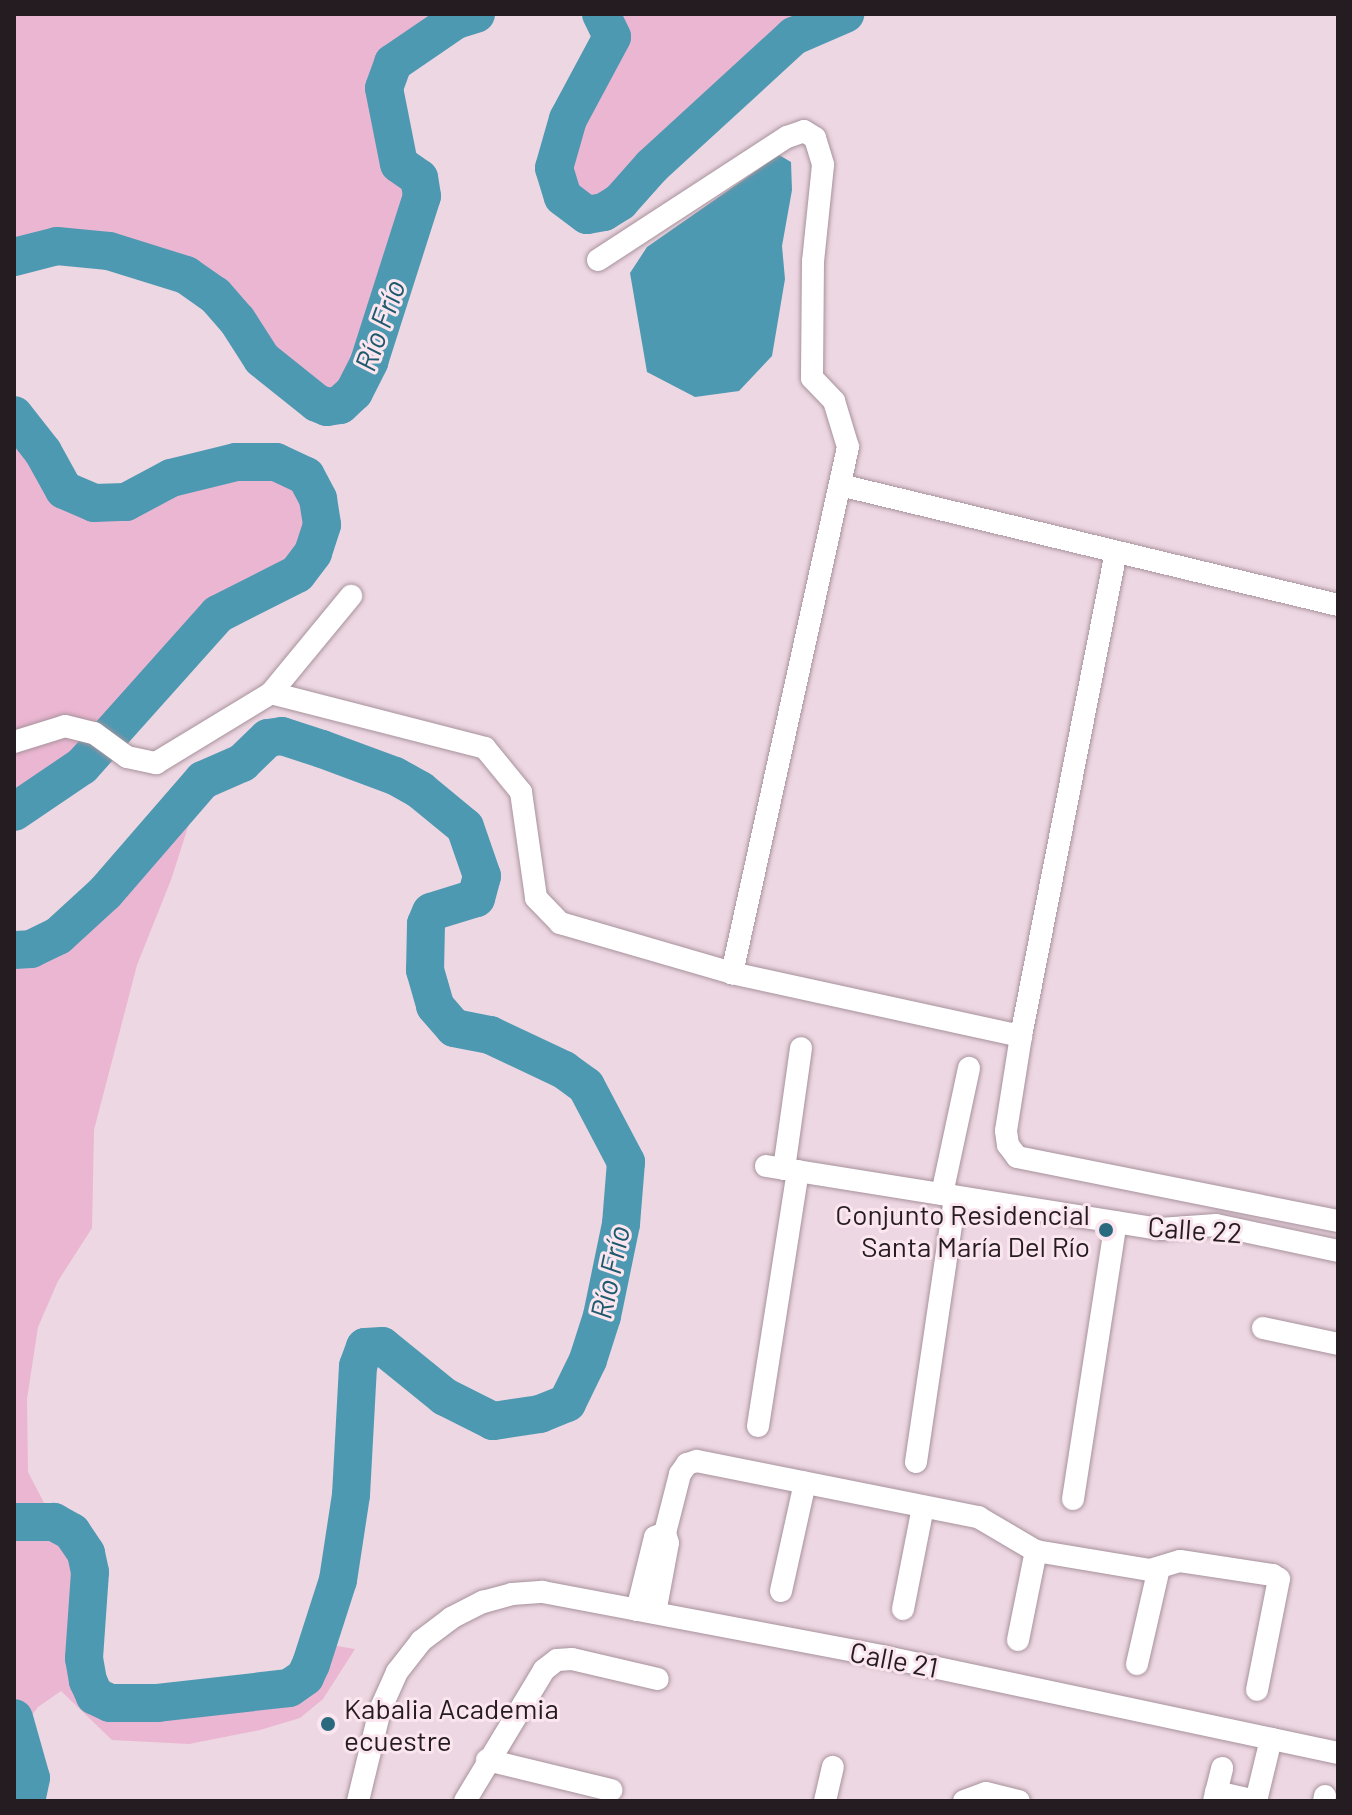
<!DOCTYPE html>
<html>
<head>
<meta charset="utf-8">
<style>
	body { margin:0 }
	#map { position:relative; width:1352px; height:1815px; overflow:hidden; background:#edd7e2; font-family:Barlow,sans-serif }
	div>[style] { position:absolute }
	.green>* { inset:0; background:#ebb6d1 }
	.water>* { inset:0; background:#4e99b2 }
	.river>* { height:38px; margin:-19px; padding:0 19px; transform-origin:19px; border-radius:19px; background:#4e99b2 }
	.roads { filter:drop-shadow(0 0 2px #a7929c) drop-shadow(0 0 2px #a7929c) }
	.minor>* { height:22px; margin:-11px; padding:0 11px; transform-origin:11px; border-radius:11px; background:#fff }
	.dots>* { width:22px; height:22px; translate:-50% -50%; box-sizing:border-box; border:4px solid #fbe5ef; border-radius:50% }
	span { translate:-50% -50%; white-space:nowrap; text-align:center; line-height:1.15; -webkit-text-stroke:6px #fbe5ef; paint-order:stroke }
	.poi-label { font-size:28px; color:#241c20 }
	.right { translate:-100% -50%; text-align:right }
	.left { translate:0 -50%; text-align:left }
	.street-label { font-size:28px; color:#241c20 }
	.water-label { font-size:30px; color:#1e5a6d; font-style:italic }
	.frame { position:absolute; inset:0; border:16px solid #241c20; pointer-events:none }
</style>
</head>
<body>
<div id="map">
	<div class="green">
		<div style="clip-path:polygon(14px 14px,476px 14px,456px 21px,392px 63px,384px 88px,399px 164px,419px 178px,422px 196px,369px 362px,354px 392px,340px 405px,327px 407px,317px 403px,263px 359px,237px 320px,215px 295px,186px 275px,109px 251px,57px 246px,14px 257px)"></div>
		<div style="clip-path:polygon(601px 14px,845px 14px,794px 36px,652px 166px,620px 202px,604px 212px,587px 215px,563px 197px,554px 168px,568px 119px,612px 38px)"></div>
		<div style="clip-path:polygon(14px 415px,43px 452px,64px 490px,94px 503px,126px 502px,171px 478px,236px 462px,276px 462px,306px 476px,318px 499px,322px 525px,313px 553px,297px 574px,218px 614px,82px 766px,14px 812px)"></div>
		<div style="clip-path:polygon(203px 780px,171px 880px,137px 965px,94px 1130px,92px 1228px,58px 1281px,38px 1327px,27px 1399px,28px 1472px,54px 1522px,72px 1532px,86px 1553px,90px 1572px,84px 1658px,88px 1681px,95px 1696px,110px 1703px,132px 1704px,275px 1692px,289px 1688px,305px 1677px,319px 1643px,355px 1649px,323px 1699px,300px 1718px,260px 1730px,189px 1744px,112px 1740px,61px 1691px,38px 1707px,19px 1732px,31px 1778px,26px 1801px,14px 1801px,14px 950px,31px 949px,58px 936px,105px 893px)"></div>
	</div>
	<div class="water">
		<div style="clip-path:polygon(779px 155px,791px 162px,792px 190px,782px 246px,785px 279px,772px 356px,739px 391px,695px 397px,647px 372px,630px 273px,647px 247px)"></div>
	</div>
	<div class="river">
		<div style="left:601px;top:14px;width:25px;rotate:64deg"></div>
		<div style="left:612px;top:37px;width:93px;rotate:118.2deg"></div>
		<div style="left:568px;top:119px;width:51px;rotate:105.9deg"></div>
		<div style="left:554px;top:168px;width:30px;rotate:73deg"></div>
		<div style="left:563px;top:197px;width:30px;rotate:37deg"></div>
		<div style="left:587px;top:215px;width:17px;rotate:-10deg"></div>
		<div style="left:604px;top:212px;width:19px;rotate:-32deg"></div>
		<div style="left:620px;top:202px;width:48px;rotate:-48.4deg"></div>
		<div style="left:652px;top:166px;width:193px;rotate:-42.5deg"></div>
		<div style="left:794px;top:36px;width:56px;rotate:-23.3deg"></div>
		<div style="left:14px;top:257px;width:44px;rotate:-14.3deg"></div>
		<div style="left:57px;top:246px;width:52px;rotate:5.5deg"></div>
		<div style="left:109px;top:251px;width:81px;rotate:17.3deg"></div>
		<div style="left:186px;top:275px;width:35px;rotate:35deg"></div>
		<div style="left:215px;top:295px;width:33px;rotate:49deg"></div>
		<div style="left:237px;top:320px;width:46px;rotate:57.3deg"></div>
		<div style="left:262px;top:359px;width:70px;rotate:38.7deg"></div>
		<div style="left:317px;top:403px;width:11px;rotate:22deg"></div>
		<div style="left:327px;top:407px;width:13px;rotate:-9deg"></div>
		<div style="left:340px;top:405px;width:19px;rotate:-43deg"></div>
		<div style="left:354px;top:392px;width:34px;rotate:-63deg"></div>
		<div style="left:369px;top:362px;width:174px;rotate:-72.3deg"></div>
		<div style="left:422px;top:196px;width:18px;rotate:-99deg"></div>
		<div style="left:419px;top:178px;width:24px;rotate:-145deg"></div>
		<div style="left:399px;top:164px;width:77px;rotate:-101.2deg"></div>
		<div style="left:384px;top:88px;width:27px;rotate:-70deg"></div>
		<div style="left:393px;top:63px;width:76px;rotate:-34.3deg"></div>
		<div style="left:456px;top:20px;width:21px;rotate:-17deg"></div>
		<div style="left:14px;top:415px;width:47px;rotate:51.9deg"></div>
		<div style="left:43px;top:452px;width:43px;rotate:61.1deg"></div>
		<div style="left:64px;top:490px;width:33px;rotate:23deg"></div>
		<div style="left:94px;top:503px;width:32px;rotate:-2deg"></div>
		<div style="left:126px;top:502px;width:51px;rotate:-28.1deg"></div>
		<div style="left:171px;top:478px;width:67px;rotate:-13.8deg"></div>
		<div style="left:236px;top:462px;width:40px"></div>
		<div style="left:276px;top:462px;width:33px;rotate:25deg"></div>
		<div style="left:306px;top:476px;width:26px;rotate:62deg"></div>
		<div style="left:318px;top:499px;width:26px;rotate:81deg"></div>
		<div style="left:322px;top:525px;width:29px;rotate:108deg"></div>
		<div style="left:313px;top:553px;width:26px;rotate:127deg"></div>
		<div style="left:297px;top:574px;width:89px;rotate:153.1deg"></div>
		<div style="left:218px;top:614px;width:204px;rotate:131.8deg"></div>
		<div style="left:82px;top:766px;width:82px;rotate:145.9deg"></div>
		<div style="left:14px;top:950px;width:17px;rotate:-3deg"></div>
		<div style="left:31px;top:949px;width:30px;rotate:-26deg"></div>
		<div style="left:58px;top:936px;width:64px;rotate:-42.5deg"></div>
		<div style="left:105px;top:893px;width:150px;rotate:-49.1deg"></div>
		<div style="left:203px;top:780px;width:43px;rotate:-23.6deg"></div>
		<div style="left:242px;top:763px;width:36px;rotate:-44deg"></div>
		<div style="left:268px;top:738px;width:14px;rotate:-8deg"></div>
		<div style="left:282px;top:736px;width:42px;rotate:18deg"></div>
		<div style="left:322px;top:749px;width:78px;rotate:20.3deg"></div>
		<div style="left:395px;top:776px;width:29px;rotate:29deg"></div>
		<div style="left:420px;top:790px;width:58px;rotate:39.4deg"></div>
		<div style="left:465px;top:827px;width:52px;rotate:70.9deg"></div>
		<div style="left:482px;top:876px;width:23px;rotate:105deg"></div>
		<div style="left:476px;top:898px;width:47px;rotate:162.7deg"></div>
		<div style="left:431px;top:912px;width:13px;rotate:113deg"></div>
		<div style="left:426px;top:924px;width:46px;rotate:91.2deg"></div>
		<div style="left:425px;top:970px;width:37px;rotate:74deg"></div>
		<div style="left:435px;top:1006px;width:29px;rotate:49deg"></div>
		<div style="left:454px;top:1028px;width:37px;rotate:11deg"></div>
		<div style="left:490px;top:1035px;width:82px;rotate:25.3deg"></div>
		<div style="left:564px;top:1070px;width:27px;rotate:36deg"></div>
		<div style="left:586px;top:1086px;width:86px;rotate:62.2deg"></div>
		<div style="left:626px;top:1162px;width:62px;rotate:94.6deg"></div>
		<div style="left:621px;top:1224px;width:94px;rotate:101.7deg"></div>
		<div style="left:602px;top:1316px;width:46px;rotate:107.7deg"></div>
		<div style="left:588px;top:1360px;width:48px;rotate:116deg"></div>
		<div style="left:567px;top:1403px;width:29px;rotate:158deg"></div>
		<div style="left:540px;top:1414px;width:48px;rotate:171.5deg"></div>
		<div style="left:493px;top:1421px;width:54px;rotate:-153.4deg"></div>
		<div style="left:445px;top:1397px;width:81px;rotate:-141deg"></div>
		<div style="left:382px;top:1346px;width:17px;rotate:177deg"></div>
		<div style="left:365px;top:1347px;width:20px;rotate:110deg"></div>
		<div style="left:358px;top:1366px;width:129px;rotate:93.1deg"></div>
		<div style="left:351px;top:1495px;width:86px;rotate:98.7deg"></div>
		<div style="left:338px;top:1580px;width:88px;rotate:107.8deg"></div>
		<div style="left:311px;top:1664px;width:14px;rotate:115deg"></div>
		<div style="left:305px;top:1677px;width:19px;rotate:145deg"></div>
		<div style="left:289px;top:1688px;width:132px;rotate:173.5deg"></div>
		<div style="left:158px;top:1703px;width:48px;rotate:180deg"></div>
		<div style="left:110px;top:1703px;width:17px;rotate:-155deg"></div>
		<div style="left:95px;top:1696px;width:17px;rotate:-115deg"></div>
		<div style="left:88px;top:1681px;width:23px;rotate:-100deg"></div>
		<div style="left:84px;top:1658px;width:86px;rotate:-86deg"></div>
		<div style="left:90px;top:1572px;width:19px;rotate:-102deg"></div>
		<div style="left:86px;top:1553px;width:25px;rotate:-124deg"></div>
		<div style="left:72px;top:1532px;width:21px;rotate:-151deg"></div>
		<div style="left:54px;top:1522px;width:40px;rotate:180deg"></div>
		<div style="left:14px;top:1718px;width:62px;rotate:74.2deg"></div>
		<div style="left:31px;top:1778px;width:24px;rotate:102deg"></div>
	</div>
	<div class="roads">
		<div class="minor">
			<div style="left:598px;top:260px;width:225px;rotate:-33.1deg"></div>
			<div style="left:787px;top:137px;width:18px;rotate:-19deg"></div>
			<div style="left:804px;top:131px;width:13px;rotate:32deg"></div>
			<div style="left:815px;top:138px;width:28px;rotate:73deg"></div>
			<div style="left:823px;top:165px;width:97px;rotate:95.9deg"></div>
			<div style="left:813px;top:261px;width:117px;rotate:90.5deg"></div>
			<div style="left:812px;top:378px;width:32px;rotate:46deg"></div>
			<div style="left:834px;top:401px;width:48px;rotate:73.1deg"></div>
			<div style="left:848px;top:447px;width:539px;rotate:102.44deg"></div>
			<div style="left:840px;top:485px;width:512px;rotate:13.55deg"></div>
			<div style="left:271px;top:693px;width:126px;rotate:-50.5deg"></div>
			<div style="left:14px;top:742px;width:53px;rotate:-17.4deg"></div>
			<div style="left:65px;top:726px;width:30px;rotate:14deg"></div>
			<div style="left:94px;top:733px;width:41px;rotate:36deg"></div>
			<div style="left:127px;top:757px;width:30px;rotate:12deg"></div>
			<div style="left:156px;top:763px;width:135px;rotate:-31.3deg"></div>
			<div style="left:271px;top:693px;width:221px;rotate:14.4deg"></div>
			<div style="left:485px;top:748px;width:57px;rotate:50.7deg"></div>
			<div style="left:521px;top:792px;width:107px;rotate:81.9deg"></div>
			<div style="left:536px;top:898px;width:35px;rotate:46deg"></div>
			<div style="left:560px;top:923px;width:179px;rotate:16.2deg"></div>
			<div style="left:732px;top:973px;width:296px;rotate:12.3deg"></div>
			<div style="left:1021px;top:1036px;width:96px;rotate:99deg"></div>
			<div style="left:1006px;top:1131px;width:14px;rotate:82deg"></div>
			<div style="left:1008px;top:1145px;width:15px;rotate:53deg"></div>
			<div style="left:1017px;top:1157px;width:327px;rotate:11.3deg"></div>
			<div style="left:1021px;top:1036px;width:491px;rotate:-78.9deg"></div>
			<div style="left:766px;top:1166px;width:399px;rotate:9.1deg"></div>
			<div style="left:1160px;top:1229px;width:56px;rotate:-4.1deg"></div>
			<div style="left:1216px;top:1225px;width:125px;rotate:12deg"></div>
			<div style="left:784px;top:1169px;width:122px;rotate:-82deg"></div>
			<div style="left:942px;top:1194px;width:129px;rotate:-77.9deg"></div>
			<div style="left:1263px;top:1328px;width:77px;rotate:12deg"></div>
			<div style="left:758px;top:1426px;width:258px;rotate:-81.1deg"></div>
			<div style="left:916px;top:1462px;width:268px;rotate:-81.6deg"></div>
			<div style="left:1073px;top:1499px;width:280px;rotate:-81.2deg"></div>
			<div style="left:781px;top:1591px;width:111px;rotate:-77.5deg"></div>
			<div style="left:903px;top:1609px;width:104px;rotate:-78.9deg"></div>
			<div style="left:637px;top:1610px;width:75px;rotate:-76.1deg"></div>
			<div style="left:655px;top:1537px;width:5px;rotate:-22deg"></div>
			<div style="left:655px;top:1613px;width:71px;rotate:-79.5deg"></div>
			<div style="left:668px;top:1543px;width:10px;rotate:-107deg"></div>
			<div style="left:665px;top:1533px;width:61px;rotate:-75.7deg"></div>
			<div style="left:680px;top:1474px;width:12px;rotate:-55deg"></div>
			<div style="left:687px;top:1464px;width:10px;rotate:-17deg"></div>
			<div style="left:697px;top:1461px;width:287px;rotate:11.3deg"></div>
			<div style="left:978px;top:1517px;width:67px;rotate:30.4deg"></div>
			<div style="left:1036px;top:1551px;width:116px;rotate:9.5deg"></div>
			<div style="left:1150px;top:1570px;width:31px;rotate:-17deg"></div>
			<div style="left:1180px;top:1561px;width:94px;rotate:8.6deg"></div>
			<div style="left:1273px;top:1575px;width:7px;rotate:34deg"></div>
			<div style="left:1279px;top:1579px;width:113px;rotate:101.2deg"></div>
			<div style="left:1018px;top:1640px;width:91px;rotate:-78.6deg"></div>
			<div style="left:1137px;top:1664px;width:98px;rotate:-77.1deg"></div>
			<div style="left:487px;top:1760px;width:128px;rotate:13.6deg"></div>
			<div style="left:1216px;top:1792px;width:41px;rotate:12.7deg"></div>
			<div style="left:358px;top:1801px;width:94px;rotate:-76.4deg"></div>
			<div style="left:380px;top:1710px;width:42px;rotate:-65.9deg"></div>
			<div style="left:397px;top:1672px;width:39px;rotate:-52deg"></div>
			<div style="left:421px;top:1641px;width:38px;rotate:-37deg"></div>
			<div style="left:451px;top:1618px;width:36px;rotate:-27deg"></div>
			<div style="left:483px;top:1602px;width:30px;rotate:-15deg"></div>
			<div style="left:512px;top:1594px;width:31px;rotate:-4deg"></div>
			<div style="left:543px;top:1592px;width:349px;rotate:10.7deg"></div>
			<div style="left:886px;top:1657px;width:462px;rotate:12deg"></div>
			<div style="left:465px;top:1801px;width:153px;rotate:-58.9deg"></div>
			<div style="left:544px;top:1670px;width:16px;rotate:-38deg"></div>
			<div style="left:557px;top:1660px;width:15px;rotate:-4deg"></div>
			<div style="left:572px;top:1659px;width:88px;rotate:13.1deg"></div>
			<div style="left:825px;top:1801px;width:35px;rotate:-77deg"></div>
			<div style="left:964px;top:1801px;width:23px;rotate:-20deg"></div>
			<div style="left:986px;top:1793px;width:34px;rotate:14deg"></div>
			<div style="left:1214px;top:1801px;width:34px;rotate:-76deg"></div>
			<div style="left:1256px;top:1801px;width:64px;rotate:-76.4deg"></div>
			<div style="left:1324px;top:1801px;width:5px;rotate:-79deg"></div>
		</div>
	</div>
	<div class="dots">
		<div style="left:1106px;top:1230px;background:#296a7e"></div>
		<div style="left:328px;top:1724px;background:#296a7e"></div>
	</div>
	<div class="poi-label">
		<span class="right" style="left:1090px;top:1230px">Conjunto Residencial<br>Santa María Del Río</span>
		<span class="left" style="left:344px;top:1724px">Kabalia Academia<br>ecuestre</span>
	</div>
	<div class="street-label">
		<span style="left:1195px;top:1229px;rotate:4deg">Calle 22</span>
		<span style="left:894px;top:1659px;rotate:11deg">Calle 21</span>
	</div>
	<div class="water-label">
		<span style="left:379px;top:325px;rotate:-70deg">Río Frío</span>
		<span style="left:609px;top:1272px;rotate:-78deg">Río Frío</span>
	</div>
	<div class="frame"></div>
</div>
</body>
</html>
